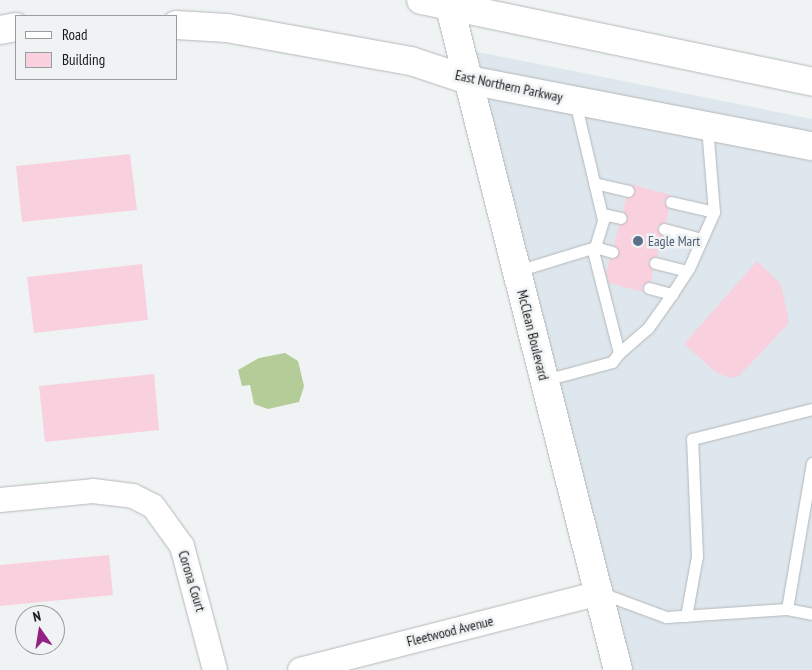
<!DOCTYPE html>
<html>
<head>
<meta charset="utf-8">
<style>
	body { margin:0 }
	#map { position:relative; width:812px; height:670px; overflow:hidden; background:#f0f3f4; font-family:"PT Sans Narrow",sans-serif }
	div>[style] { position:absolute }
	.built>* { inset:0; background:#dde7ed }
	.green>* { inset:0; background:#b4cc97 }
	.building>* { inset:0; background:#f9d0de }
	.roads { filter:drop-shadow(0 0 1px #b5b7b9) drop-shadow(0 0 1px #b5b7b9) }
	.lane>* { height:11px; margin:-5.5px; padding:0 5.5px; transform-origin:5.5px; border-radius:5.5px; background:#fff }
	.street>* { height:24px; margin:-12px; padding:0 12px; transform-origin:12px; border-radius:12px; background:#fff }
	.secondary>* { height:28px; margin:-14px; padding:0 14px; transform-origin:14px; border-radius:14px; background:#fff }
	.primary>* { height:28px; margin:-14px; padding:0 14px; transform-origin:14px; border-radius:14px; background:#fff }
	.dots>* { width:14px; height:14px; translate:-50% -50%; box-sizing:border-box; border:2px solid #f0f3f4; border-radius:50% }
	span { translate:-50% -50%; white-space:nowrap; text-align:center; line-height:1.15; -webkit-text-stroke:5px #f0f3f4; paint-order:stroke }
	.street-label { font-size:14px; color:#191a1b }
	.service-label { font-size:14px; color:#4e5e75 }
	.left { translate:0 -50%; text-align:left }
	.legend { position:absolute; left:15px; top:15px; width:162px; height:65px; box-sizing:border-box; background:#f0f3f4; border:1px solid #9a9c9d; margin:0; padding:6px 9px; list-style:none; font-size:15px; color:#191a1b }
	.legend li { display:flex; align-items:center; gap:10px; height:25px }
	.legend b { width:25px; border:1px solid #9a9c9d }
	.north { position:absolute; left:15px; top:605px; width:50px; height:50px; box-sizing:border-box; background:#f0f3f4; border:1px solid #9a9c9d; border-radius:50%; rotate:347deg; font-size:14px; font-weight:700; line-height:20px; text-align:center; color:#191a1b }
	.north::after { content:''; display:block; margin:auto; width:18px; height:22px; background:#912182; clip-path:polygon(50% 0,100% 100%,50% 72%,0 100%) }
</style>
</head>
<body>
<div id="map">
	<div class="built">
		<div style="clip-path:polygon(468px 50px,812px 119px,812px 670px,624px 670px)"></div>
	</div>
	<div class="green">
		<div style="clip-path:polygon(285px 353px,298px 361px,304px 386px,299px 402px,268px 409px,254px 404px,250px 385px,242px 386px,238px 370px,259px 358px)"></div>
	</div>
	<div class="building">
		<div style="clip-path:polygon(130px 154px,137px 210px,22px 222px,16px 166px)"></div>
		<div style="clip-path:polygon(631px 184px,671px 195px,664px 200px,669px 209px,666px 222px,657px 227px,662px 236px,657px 256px,648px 261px,653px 270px,651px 281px,642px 286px,643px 292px,609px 283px,606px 273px,610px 259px,619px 254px,614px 245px,619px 225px,628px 220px,623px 211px,626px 198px,635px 193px)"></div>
		<div style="clip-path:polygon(757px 261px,781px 284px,789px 323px,739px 376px,730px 378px,717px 373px,684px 344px)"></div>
		<div style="clip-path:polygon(142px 264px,148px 320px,34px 333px,27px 277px)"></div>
		<div style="clip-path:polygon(154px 374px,159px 430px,45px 442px,39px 386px)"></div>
		<div style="clip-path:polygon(109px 555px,113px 595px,0 606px,0 565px)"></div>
	</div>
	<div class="roads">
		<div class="lane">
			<div style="left:594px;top:183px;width:35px;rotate:13deg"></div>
			<div style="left:671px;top:202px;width:44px;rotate:13.1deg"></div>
			<div style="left:602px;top:214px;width:19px;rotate:12deg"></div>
			<div style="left:664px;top:229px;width:39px;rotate:15deg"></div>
			<div style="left:595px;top:247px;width:18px;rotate:16deg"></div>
			<div style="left:655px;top:263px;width:33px;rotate:14deg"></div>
			<div style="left:517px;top:271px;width:82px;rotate:-17.1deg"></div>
			<div style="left:595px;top:247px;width:28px;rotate:-73deg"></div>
			<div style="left:603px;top:220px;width:121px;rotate:-103.3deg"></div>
			<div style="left:649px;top:288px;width:24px;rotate:15deg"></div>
			<div style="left:619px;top:353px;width:38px;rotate:-41deg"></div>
			<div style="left:648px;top:328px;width:42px;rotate:-54.8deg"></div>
			<div style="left:672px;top:294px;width:31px;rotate:-57deg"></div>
			<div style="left:689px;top:268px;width:61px;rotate:-65.9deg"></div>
			<div style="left:714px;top:212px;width:85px;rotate:-94.7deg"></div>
			<div style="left:545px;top:380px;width:69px;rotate:-15deg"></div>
			<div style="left:612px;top:362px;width:11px;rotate:-52deg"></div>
			<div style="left:619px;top:353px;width:105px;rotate:-104.3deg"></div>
			<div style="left:601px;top:593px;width:69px;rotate:20.3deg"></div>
			<div style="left:666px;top:617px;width:121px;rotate:-3.8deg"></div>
			<div style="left:787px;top:609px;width:148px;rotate:-80.3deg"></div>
			<div style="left:787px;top:609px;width:25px;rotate:11deg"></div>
			<div style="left:686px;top:616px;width:61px;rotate:-79.6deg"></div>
			<div style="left:697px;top:556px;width:117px;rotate:-92.4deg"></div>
			<div style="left:692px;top:439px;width:124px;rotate:-14deg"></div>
		</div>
		<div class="street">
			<div style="left:0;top:500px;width:93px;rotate:-5.5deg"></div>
			<div style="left:93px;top:491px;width:40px;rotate:7.1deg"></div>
			<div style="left:133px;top:496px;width:22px;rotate:27deg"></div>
			<div style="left:153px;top:506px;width:49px;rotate:54.1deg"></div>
			<div style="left:182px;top:546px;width:128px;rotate:75.1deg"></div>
			<div style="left:300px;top:670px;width:309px;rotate:-14.4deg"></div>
		</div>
		<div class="secondary">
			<div style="left:448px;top:0;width:691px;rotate:75.76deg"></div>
		</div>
		<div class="primary">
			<div style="left:421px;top:0;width:400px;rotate:11.8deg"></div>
			<div style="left:176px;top:25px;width:51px;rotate:3.4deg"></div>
			<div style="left:227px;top:28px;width:187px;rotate:10.2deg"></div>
			<div style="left:411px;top:61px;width:60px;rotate:18.4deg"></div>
			<div style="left:468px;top:80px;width:350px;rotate:10.9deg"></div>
			<div style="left:0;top:30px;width:16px;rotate:-11deg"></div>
		</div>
	</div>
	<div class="dots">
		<div style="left:638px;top:241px;background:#5c6f8a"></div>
	</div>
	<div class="street-label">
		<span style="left:509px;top:86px;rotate:12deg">East Northern Parkway</span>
		<span style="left:533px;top:335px;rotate:76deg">McClean Boulevard</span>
		<span style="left:192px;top:581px;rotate:73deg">Corona Court</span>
		<span style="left:450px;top:631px;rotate:-14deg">Fleetwood Avenue</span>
	</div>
	<div class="service-label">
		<span class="left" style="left:648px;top:241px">Eagle Mart</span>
	</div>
	<ul class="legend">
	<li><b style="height:6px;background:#fff"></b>Road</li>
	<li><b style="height:14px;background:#f9d0de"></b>Building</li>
	</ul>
	<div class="north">N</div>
</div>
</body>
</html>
